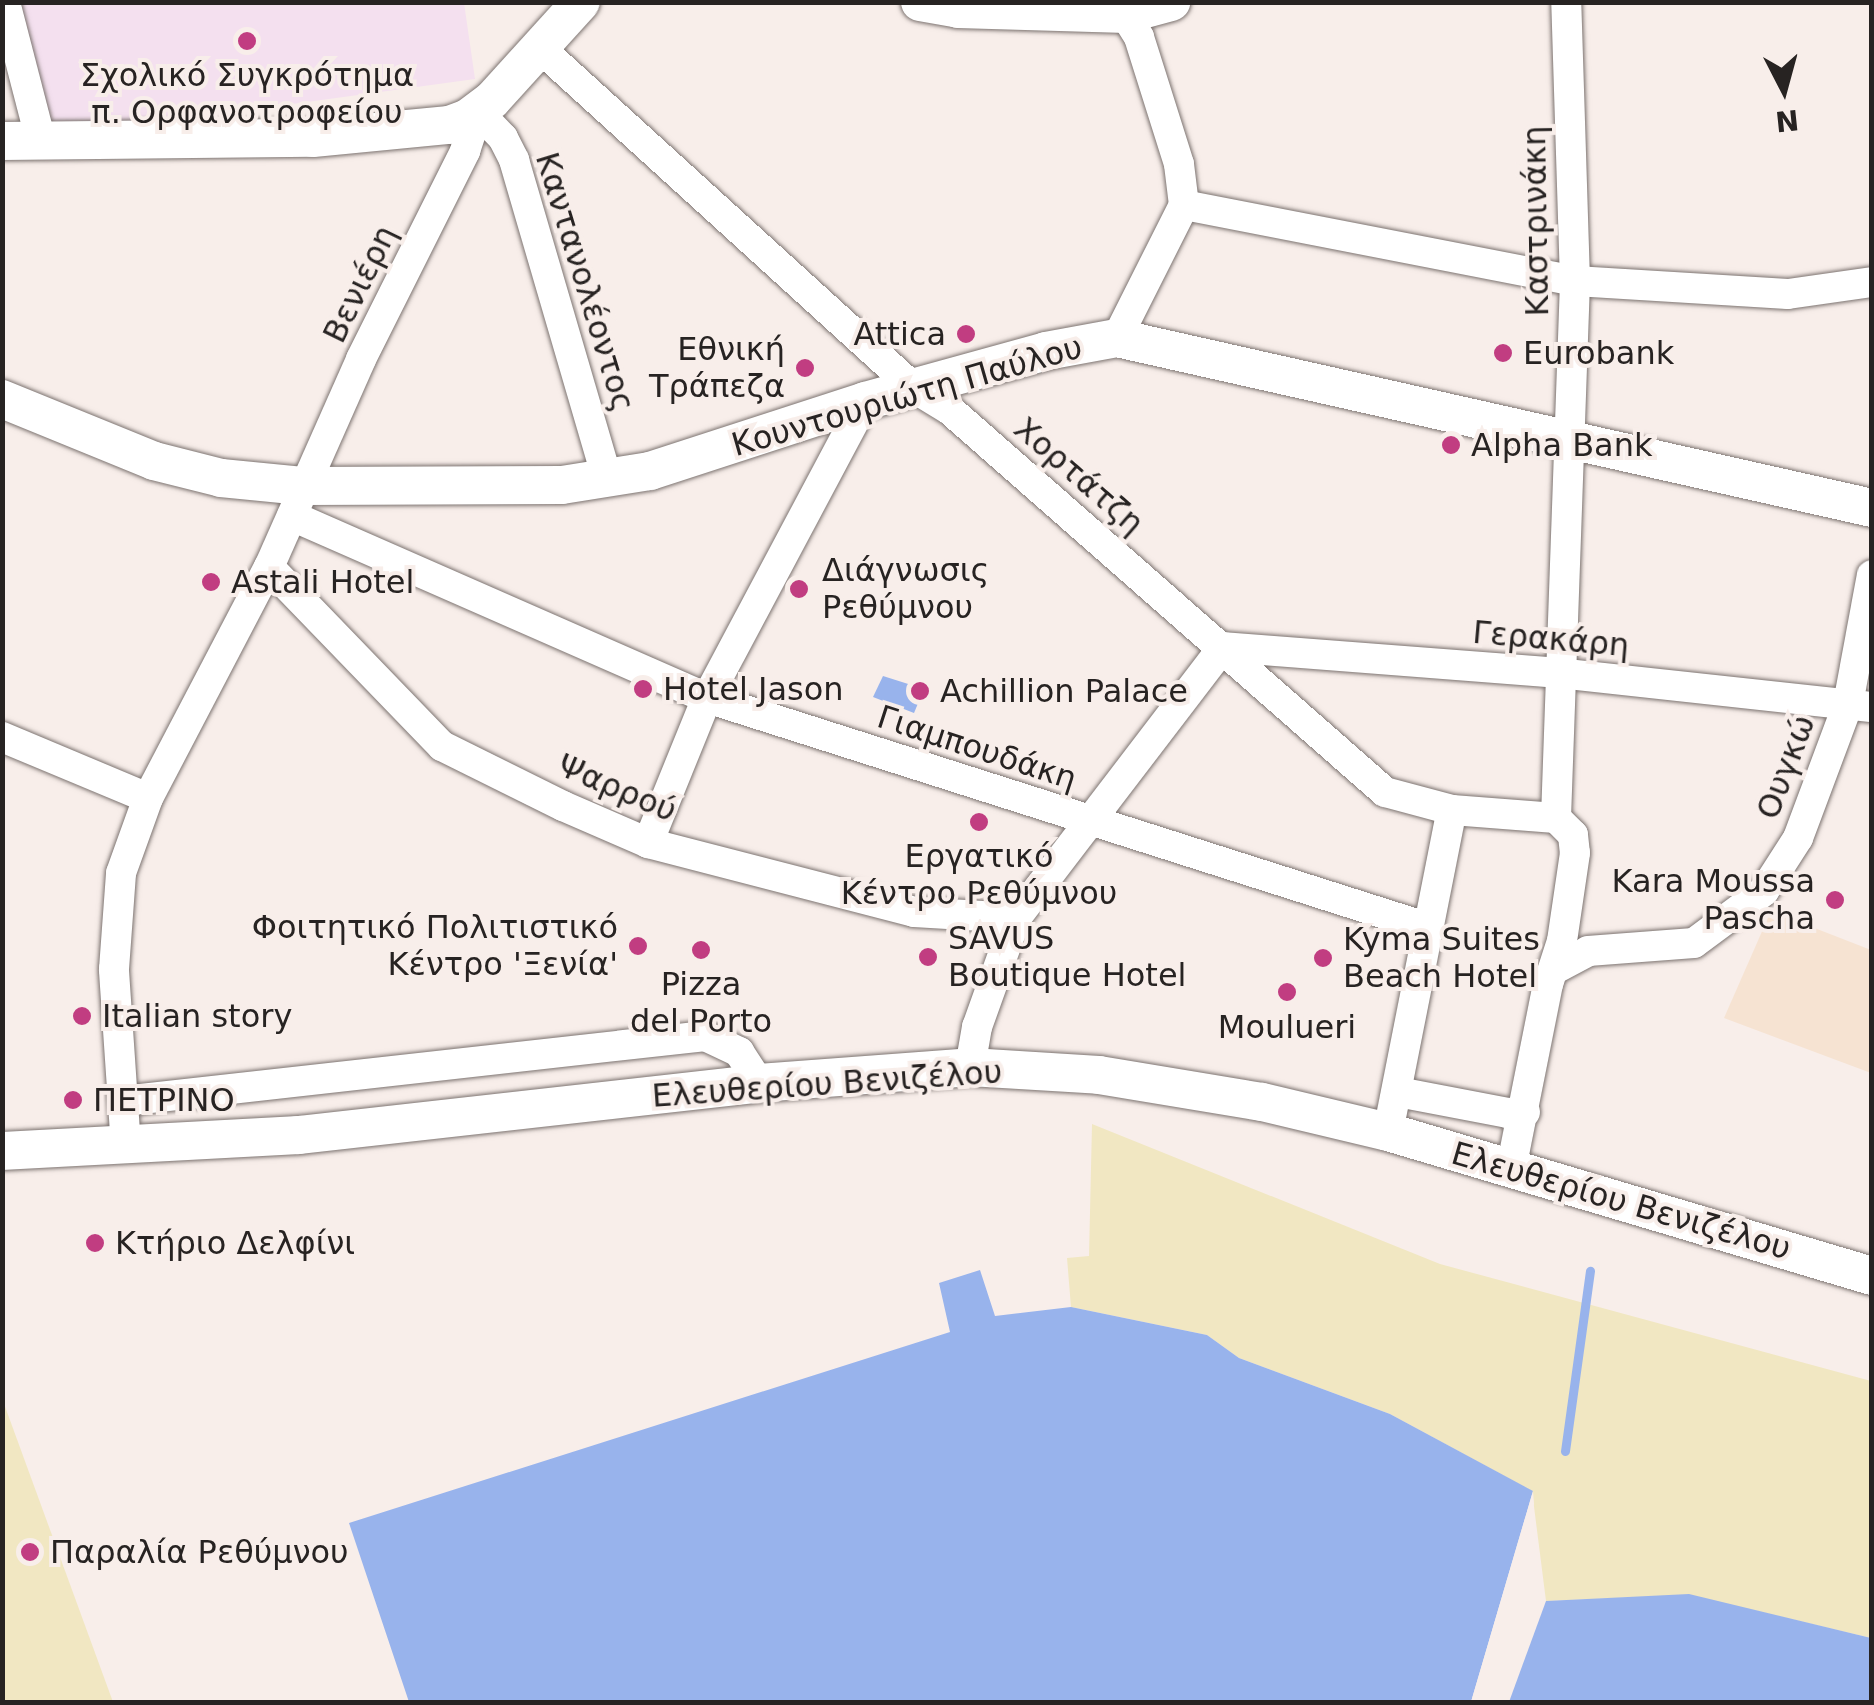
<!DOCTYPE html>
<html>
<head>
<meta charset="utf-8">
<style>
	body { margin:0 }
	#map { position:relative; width:1874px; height:1705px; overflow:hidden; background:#f8eeea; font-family:"DejaVu Sans",sans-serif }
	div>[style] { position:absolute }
	.commercial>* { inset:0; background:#f6e3d2 }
	.education>* { inset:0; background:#f4e0ef }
	.sand>* { inset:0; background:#f1e7c2 }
	.water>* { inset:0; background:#98b3ec }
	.pier>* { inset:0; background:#f8eeea }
	.stream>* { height:9px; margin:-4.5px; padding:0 4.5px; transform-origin:4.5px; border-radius:4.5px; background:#98b3ec }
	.roads { filter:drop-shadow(0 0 2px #7c7370) drop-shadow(0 0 2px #7c7370) }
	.minor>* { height:30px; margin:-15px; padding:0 15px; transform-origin:15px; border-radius:15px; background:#fff }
	.major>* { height:38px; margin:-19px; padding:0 19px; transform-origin:19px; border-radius:19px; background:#fff }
	.dots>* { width:28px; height:28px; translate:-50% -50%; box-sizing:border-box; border:5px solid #f8eeea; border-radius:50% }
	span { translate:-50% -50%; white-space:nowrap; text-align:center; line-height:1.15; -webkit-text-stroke:8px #f8eeea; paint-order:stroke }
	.poi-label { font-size:32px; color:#272322 }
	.right { translate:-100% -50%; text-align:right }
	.left { translate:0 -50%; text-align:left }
	.street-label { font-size:32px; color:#272322 }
	.frame { position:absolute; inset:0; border:5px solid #272322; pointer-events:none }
	.north { position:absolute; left:1734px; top:40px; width:100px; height:100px; -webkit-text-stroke:8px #f8eeea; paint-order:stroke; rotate:174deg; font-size:28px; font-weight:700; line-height:40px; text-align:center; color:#272322 }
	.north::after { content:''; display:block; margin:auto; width:35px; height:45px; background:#272322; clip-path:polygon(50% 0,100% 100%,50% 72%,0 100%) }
</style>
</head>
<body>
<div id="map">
	<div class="commercial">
		<div style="clip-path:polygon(1771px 911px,1871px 950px,1871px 1073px,1724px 1018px)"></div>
	</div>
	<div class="education">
		<div style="clip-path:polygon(19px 3px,464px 3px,475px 79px,38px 139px)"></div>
	</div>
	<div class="sand">
		<div style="clip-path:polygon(1092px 1124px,1440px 1264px,1871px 1381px,1871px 1638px,1689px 1595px,1546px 1601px,1532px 1491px,1390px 1414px,1239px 1358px,1207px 1335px,1071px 1307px,1067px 1258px,1089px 1256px)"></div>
		<div style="clip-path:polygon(3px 1401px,113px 1702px,3px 1702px)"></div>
	</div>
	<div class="water">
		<div style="clip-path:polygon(883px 676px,924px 689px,914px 713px,873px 697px)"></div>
		<div style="clip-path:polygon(980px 1270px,995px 1316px,1071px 1307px,1207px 1335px,1239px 1358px,1390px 1414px,1533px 1491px,1471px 1702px,409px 1702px,349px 1523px,950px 1332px,939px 1283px)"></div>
		<div style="clip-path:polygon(1689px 1594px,1871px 1638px,1871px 1702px,1509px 1702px,1546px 1601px)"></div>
	</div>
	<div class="pier">
		<div style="clip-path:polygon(1533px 1491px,1534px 1504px,1477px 1702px,1471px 1702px)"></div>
	</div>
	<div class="stream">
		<div style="left:1565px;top:1451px;width:182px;rotate:-82.1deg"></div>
	</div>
	<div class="roads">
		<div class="minor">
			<div style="left:5px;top:2px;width:144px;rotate:75.5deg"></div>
			<div style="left:541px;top:49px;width:504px;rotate:42.27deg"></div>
			<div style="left:914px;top:388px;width:42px;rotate:31.4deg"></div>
			<div style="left:950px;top:410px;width:579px;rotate:41.29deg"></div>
			<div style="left:1385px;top:792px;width:69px;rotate:15deg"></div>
			<div style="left:1184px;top:205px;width:398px;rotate:11deg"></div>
			<div style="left:1575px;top:281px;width:213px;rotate:3.5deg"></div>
			<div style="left:1788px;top:294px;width:85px;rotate:-8.1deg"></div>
			<div style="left:1117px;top:338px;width:149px;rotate:-63.3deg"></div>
			<div style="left:1184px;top:205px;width:41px;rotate:-97deg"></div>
			<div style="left:1179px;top:164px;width:133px;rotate:-107.5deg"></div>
			<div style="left:1139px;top:37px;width:41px;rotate:-122.2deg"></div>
			<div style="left:292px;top:516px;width:453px;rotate:23.7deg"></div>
			<div style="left:707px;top:698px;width:758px;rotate:17.67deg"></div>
			<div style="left:269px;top:567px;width:249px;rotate:46deg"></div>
			<div style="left:442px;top:746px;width:135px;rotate:26.4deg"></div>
			<div style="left:563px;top:806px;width:93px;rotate:23.5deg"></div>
			<div style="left:648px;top:843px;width:275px;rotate:14.5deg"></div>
			<div style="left:914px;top:912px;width:102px;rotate:3.4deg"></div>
			<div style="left:2px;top:737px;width:158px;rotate:22.7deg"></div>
			<div style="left:1556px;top:818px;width:537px;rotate:-87.97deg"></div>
			<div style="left:1575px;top:281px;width:279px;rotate:-91.8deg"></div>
			<div style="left:648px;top:843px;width:157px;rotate:-67.9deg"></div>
			<div style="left:707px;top:698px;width:336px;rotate:-62deg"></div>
			<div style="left:1553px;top:970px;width:40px;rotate:-28deg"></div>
			<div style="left:1588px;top:951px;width:106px;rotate:-4.3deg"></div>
			<div style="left:1694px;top:943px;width:87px;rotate:-36.6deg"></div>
			<div style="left:1764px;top:891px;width:63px;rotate:-57.3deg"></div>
			<div style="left:1798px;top:838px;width:143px;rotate:-69.5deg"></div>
			<div style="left:1848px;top:704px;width:131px;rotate:-79.5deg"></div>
			<div style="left:970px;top:1067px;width:41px;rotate:-80.1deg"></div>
			<div style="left:977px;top:1027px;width:116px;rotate:-70.3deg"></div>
			<div style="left:1016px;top:918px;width:341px;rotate:-52.6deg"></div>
			<div style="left:1223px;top:647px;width:336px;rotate:4.4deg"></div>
			<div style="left:1558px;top:673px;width:316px;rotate:6.2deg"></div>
			<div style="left:1398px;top:1092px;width:112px;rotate:10.8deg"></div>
			<div style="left:1508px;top:1113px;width:17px;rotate:-3deg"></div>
			<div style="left:123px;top:1101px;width:586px;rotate:-6.37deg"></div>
			<div style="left:705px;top:1036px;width:38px;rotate:25deg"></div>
			<div style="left:739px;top:1052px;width:37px;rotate:57deg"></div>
			<div style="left:1388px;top:1132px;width:328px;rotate:-78.8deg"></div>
			<div style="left:1452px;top:810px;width:104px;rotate:4.4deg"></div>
			<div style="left:1556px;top:818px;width:24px;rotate:45deg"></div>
			<div style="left:1573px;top:835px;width:18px;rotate:84deg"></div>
			<div style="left:1575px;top:853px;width:89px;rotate:98.4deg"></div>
			<div style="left:1562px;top:941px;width:45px;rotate:108deg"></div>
			<div style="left:1548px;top:984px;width:189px;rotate:101.3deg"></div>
			<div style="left:126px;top:1147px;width:178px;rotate:-93.9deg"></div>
			<div style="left:114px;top:969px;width:96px;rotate:-85.8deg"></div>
			<div style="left:121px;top:873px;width:80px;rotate:-70.2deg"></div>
			<div style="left:148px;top:798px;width:261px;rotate:-62.4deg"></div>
			<div style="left:269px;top:567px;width:227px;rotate:-66.1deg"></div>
			<div style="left:361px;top:359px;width:233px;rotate:-63.4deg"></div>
			<div style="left:465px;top:151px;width:41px;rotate:-71.6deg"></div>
			<div style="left:478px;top:112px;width:36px;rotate:46deg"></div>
			<div style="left:503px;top:138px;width:25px;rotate:63deg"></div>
			<div style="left:514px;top:160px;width:334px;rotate:73.7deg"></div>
		</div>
		<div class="major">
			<div style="left:920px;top:2px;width:39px;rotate:10deg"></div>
			<div style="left:958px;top:9px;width:169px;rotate:1.7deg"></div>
			<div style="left:1127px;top:14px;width:46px;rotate:-15.3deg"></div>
			<div style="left:2px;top:141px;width:311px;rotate:-0.6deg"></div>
			<div style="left:313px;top:138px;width:137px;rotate:-5.5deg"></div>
			<div style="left:449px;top:125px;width:20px;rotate:-20deg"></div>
			<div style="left:468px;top:118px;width:30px;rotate:-37deg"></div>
			<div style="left:492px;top:100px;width:132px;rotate:-47.8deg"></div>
			<div style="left:2px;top:399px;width:164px;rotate:22.2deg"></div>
			<div style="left:154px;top:461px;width:69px;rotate:14.2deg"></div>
			<div style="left:221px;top:478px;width:82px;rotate:5.6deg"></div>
			<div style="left:303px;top:486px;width:259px;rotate:-0.2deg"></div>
			<div style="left:562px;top:485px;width:89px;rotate:-9deg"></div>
			<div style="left:650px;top:471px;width:226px;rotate:-18deg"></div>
			<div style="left:865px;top:401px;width:188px;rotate:-15.4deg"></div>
			<div style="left:1046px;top:351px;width:72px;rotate:-10.4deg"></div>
			<div style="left:1117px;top:338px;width:774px;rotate:12.69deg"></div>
			<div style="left:2px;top:1151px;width:297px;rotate:-3.1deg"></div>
			<div style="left:299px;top:1135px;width:463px;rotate:-6.4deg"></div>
			<div style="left:759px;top:1083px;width:212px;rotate:-4.3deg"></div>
			<div style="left:970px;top:1067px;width:129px;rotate:3.5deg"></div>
			<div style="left:1099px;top:1075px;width:165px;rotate:9.4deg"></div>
			<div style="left:1262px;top:1102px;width:130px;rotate:13.4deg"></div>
			<div style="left:1388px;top:1132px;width:505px;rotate:16.57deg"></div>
		</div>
	</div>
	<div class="dots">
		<div style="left:247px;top:41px;background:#c13d81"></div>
		<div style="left:966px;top:334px;background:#c13d81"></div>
		<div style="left:1503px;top:353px;background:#c13d81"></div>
		<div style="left:805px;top:368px;background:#c13d81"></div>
		<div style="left:1451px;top:445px;background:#c13d81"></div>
		<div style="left:211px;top:582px;background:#c13d81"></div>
		<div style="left:799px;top:589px;background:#c13d81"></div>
		<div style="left:643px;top:689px;background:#c13d81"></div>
		<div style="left:920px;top:691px;background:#c13d81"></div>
		<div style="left:979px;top:822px;background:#c13d81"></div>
		<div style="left:1835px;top:900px;background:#c13d81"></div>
		<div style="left:638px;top:946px;background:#c13d81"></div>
		<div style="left:701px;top:950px;background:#c13d81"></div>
		<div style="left:928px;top:957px;background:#c13d81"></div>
		<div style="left:1323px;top:958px;background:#c13d81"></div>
		<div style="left:1287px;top:992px;background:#c13d81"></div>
		<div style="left:82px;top:1016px;background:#c13d81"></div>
		<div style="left:73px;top:1100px;background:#c13d81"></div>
		<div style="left:95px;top:1243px;background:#c13d81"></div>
		<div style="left:30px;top:1552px;background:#c13d81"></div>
	</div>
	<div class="poi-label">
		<span style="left:247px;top:94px">Σχολικό Συγκρότημα<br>π. Ορφανοτροφείου</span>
		<span class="right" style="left:946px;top:334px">Attica</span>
		<span class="right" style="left:785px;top:368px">Εθνική<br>Τράπεζα</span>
		<span class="left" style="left:1523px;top:353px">Eurobank</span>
		<span class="left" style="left:1471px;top:445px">Alpha Bank</span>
		<span class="left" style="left:822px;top:589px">Διάγνωσις<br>Ρεθύμνου</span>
		<span class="left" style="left:231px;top:582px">Astali Hotel</span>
		<span class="left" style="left:663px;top:689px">Hotel Jason</span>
		<span class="left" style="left:940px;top:691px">Achillion Palace</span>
		<span style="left:979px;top:875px">Εργατικό<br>Κέντρο Ρεθύμνου</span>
		<span class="right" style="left:1815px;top:900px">Kara Moussa<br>Pascha</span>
		<span class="right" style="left:618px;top:946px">Φοιτητικό Πολιτιστικό<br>Κέντρο 'Ξενία'</span>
		<span class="left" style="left:948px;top:957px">SAVUS<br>Boutique Hotel</span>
		<span class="left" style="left:1343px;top:958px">Kyma Suites<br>Beach Hotel</span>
		<span style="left:701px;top:1003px">Pizza<br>del Porto</span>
		<span class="left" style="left:102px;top:1016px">Italian story</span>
		<span style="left:1287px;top:1027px">Moulueri</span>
		<span class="left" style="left:93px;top:1100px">ПETPINO</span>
		<span class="left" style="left:115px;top:1243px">Κτήριο Δελφίνι</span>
		<span class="left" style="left:50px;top:1552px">Παραλία Ρεθύμνου</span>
	</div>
	<div class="street-label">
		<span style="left:1536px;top:221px;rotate:-91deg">Καστρινάκη</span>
		<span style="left:585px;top:282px;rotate:73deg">Καντανολέοντος</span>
		<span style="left:360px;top:284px;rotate:-64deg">Βενιέρη</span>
		<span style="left:907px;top:396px;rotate:-16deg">Κουντουριώτη Παύλου</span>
		<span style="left:1079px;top:476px;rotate:41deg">Χορτάτζη</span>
		<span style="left:1551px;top:639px;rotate:5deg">Γερακάρη</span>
		<span style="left:977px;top:748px;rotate:18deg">Γιαμπουδάκη</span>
		<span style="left:1786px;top:767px;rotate:-69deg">Ουγκώ</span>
		<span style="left:617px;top:788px;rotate:23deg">Ψαρρού</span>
		<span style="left:827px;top:1084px;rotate:-4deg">Ελευθερίου Βενιζέλου</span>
		<span style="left:1621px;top:1201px;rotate:16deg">Ελευθερίου Βενιζέλου</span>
	</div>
	<div class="frame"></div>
	<div class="north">N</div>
</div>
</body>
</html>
